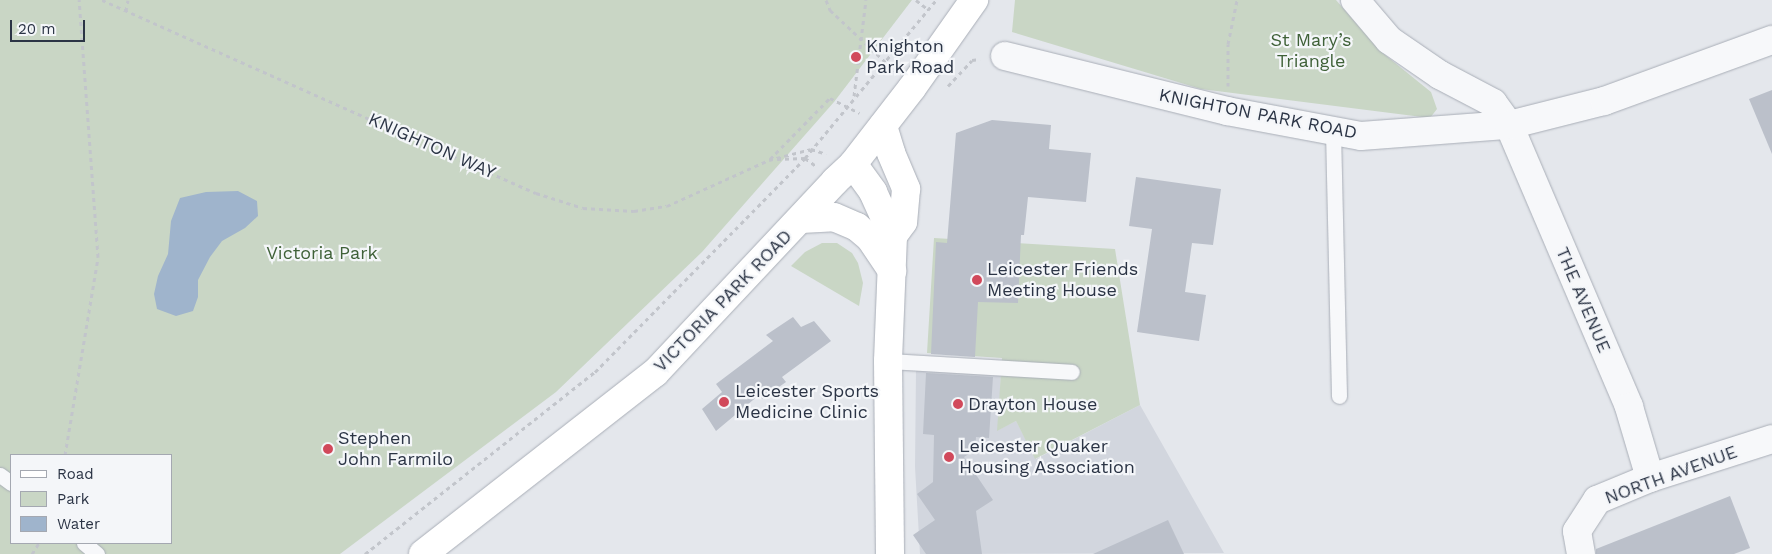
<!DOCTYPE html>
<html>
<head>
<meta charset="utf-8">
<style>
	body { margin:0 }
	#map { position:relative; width:1772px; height:554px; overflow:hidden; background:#e4e7ec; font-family:"Work Sans",sans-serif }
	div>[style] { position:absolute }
	.built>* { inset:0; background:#d2d6de }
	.green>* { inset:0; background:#c9d6c5 }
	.water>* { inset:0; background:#9fb4cc }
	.building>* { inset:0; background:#bbc0ca }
	.path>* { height:3px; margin-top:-1.5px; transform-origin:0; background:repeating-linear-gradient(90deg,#c2c5cb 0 4px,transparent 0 8px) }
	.roads { filter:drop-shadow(0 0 1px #a9aeb7) drop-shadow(0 0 1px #a9aeb7) }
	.lane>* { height:15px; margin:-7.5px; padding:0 7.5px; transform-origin:7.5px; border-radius:7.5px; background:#f7f8fa }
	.street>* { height:28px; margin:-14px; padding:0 14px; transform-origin:14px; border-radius:14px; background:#f7f8fa }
	.secondary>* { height:28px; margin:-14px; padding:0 14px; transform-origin:14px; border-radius:14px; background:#fff }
	.dots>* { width:14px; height:14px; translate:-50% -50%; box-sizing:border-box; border:2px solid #f4f6f9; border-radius:50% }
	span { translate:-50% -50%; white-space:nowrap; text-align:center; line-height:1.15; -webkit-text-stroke:4.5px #f4f6f9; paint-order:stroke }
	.park-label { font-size:18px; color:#3f6138 }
	.poi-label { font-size:18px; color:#2b3445 }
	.left { translate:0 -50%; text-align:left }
	.street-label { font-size:18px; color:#2b3445 }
	.legend { position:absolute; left:10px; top:454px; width:162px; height:90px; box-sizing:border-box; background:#f4f6f9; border:1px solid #a4a8b1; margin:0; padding:6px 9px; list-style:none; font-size:15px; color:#2b3445 }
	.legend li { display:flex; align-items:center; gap:10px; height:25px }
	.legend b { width:25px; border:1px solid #a4a8b1 }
	.scale { position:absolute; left:10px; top:20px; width:75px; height:22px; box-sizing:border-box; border:2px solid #2b3445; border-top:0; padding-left:6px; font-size:15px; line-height:18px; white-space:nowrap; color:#2b3445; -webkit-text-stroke:4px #f4f6f9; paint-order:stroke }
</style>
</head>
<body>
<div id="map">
	<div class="built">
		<div style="clip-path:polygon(916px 370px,1001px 375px,998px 430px,1016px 421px,1036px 459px,1140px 405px,1224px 553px,920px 554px,915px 467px)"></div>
	</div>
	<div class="green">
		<div style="clip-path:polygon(evenodd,0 0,912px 0,834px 102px,702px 252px,556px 392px,340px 554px,0 554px,0 0,11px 455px,171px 455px,171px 543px,11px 543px,11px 455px)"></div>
		<div style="clip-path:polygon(1015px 0,1336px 0,1379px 50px,1431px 92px,1437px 109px,1430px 118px,1201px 89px,1012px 32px)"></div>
		<div style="clip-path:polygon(934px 238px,1115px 249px,1140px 405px,1035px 459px,1016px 421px,997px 431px,1002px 358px,927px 353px)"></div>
		<div style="clip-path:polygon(822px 243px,837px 243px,852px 253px,858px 263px,863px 283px,859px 306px,791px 266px,805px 252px)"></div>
	</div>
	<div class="water">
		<div style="clip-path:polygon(238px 191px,257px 201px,258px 216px,245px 228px,222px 241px,210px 257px,198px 280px,198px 297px,193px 311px,176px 316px,157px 309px,154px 294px,158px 276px,168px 254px,171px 221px,180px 198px,206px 192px)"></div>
	</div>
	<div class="building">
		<div style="clip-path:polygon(1772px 90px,1772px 154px,1749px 99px)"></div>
		<div style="clip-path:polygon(992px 120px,1051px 125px,1049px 149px,1091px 153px,1086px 202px,1028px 197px,1024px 235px,1021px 235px,1018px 303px,978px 302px,975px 357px,931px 354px,936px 242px,947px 243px,956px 133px)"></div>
		<div style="clip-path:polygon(1136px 177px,1221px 189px,1213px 245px,1192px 243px,1185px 292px,1206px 295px,1199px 341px,1137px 332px,1152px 229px,1129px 226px)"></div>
		<div style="clip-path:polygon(793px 317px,801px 327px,814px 321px,831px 341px,782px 377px,786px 382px,762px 399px,759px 395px,716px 431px,702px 409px,722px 392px,716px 384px,773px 341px,766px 335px)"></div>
		<div style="clip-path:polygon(926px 373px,993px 377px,989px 438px,976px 437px,975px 450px,964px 457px,993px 500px,976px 511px,982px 554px,926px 554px,913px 535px,935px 520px,917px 494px,933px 482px,934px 435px,923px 434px)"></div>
		<div style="clip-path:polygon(1730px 496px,1750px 548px,1734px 554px,1596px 554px,1596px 549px)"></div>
		<div style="clip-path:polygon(1168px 520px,1184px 554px,1093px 554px)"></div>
	</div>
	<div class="path">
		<div style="left:102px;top:0;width:475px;rotate:24deg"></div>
		<div style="left:536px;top:193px;width:49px;rotate:17.7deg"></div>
		<div style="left:583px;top:208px;width:51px;rotate:3.4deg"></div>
		<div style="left:634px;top:211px;width:33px;rotate:-9deg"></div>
		<div style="left:667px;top:206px;width:112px;rotate:-24.3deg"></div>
		<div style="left:769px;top:160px;width:43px;rotate:-14.7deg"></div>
		<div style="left:811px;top:149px;width:16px;rotate:18deg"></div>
		<div style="left:826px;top:0;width:11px;rotate:68deg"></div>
		<div style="left:830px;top:10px;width:88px;rotate:43.2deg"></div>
		<div style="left:916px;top:0;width:16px;rotate:38deg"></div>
		<div style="left:126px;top:11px;width:11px;rotate:-80deg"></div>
		<div style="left:948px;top:86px;width:35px;rotate:-47deg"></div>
		<div style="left:972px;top:60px;width:8px;rotate:-7deg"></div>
		<div style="left:1228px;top:86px;width:42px;rotate:-90deg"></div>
		<div style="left:1228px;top:44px;width:45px;rotate:-78.4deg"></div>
		<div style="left:854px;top:96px;width:97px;rotate:-82.9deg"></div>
		<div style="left:770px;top:159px;width:86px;rotate:-45.5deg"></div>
		<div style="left:830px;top:98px;width:33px;rotate:27deg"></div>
		<div style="left:777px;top:159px;width:28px;rotate:-2deg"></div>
		<div style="left:805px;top:158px;width:14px;rotate:36deg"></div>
		<div style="left:65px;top:455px;width:201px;rotate:-80.5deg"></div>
		<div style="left:98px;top:257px;width:258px;rotate:-94.2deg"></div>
		<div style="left:32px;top:554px;width:13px;rotate:-58deg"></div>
		<div style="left:365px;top:554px;width:293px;rotate:-38.4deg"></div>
		<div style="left:595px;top:372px;width:300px;rotate:-45.5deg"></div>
		<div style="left:805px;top:158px;width:205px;rotate:-50.3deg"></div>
	</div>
	<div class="roads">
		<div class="lane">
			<div style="left:1333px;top:131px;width:265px;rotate:88.7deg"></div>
			<div style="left:888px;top:361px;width:184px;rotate:3.4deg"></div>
			<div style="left:0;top:475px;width:14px;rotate:36deg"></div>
			<div style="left:84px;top:543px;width:17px;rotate:40deg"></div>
		</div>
		<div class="street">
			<div style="left:1355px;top:0;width:52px;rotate:49.6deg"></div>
			<div style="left:1389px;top:40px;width:62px;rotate:34.5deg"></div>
			<div style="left:1440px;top:75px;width:60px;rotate:27.8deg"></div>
			<div style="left:1493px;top:103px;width:27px;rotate:54deg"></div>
			<div style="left:1509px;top:125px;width:306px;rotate:66.9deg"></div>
			<div style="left:1629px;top:407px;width:74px;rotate:73.5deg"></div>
			<div style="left:1005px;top:56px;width:229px;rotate:13.9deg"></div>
			<div style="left:1227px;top:111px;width:136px;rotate:10.6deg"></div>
			<div style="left:1361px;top:136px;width:148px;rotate:-4.3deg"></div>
			<div style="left:1509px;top:125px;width:98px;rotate:-14.2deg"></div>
			<div style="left:1604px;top:101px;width:179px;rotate:-20deg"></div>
			<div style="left:1581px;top:554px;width:23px;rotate:-100deg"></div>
			<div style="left:1577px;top:531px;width:37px;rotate:-57deg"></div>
			<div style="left:1597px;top:500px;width:57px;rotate:-22.5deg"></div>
			<div style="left:1650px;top:478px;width:128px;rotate:-17.7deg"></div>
		</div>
		<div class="secondary">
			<div style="left:883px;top:126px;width:28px;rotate:73deg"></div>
			<div style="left:891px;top:153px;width:39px;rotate:67deg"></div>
			<div style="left:906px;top:189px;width:33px;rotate:95deg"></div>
			<div style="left:903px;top:222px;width:17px;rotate:126deg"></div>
			<div style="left:853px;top:164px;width:34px;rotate:54deg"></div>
			<div style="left:873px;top:192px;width:48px;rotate:65.6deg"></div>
			<div style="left:893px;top:236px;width:125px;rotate:92.3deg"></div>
			<div style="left:888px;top:361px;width:193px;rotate:89.4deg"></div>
			<div style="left:801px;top:219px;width:33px;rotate:-3deg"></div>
			<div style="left:834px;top:217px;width:25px;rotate:23deg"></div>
			<div style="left:857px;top:227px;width:17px;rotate:40deg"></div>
			<div style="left:870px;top:238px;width:40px;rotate:56deg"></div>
			<div style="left:423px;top:554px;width:294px;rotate:-38deg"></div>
			<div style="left:655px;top:373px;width:263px;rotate:-46.8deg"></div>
			<div style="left:835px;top:181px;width:25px;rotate:-43deg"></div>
			<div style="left:853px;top:164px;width:96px;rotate:-52.2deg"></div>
			<div style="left:912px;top:88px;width:108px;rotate:-54.8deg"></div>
		</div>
	</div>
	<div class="dots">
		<div style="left:856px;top:57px;background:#d1495b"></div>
		<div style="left:977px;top:280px;background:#d1495b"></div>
		<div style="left:724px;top:402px;background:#d1495b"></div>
		<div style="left:958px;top:404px;background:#d1495b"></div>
		<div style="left:328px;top:449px;background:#d1495b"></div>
		<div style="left:949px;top:457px;background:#d1495b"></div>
	</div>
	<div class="park-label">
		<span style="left:1311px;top:51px">St Mary’s<br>Triangle</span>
		<span style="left:322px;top:253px">Victoria Park</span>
	</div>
	<div class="poi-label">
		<span class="left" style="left:866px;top:57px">Knighton<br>Park Road</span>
		<span class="left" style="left:987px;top:280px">Leicester Friends<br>Meeting House</span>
		<span class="left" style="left:735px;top:402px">Leicester Sports<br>Medicine Clinic</span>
		<span class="left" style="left:968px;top:404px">Drayton House</span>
		<span class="left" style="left:338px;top:449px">Stephen<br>John Farmilo</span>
		<span class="left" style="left:959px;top:457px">Leicester Quaker<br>Housing Association</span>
	</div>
	<div class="street-label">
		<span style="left:1258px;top:114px;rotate:11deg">KNIGHTON PARK ROAD</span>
		<span style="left:432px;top:146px;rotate:24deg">KNIGHTON WAY</span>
		<span style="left:1583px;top:300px;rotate:67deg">THE AVENUE</span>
		<span style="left:723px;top:301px;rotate:-46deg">VICTORIA PARK ROAD</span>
		<span style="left:1671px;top:475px;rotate:-20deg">NORTH AVENUE</span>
	</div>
	<ul class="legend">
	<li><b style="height:6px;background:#fff"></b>Road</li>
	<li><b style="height:14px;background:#c9d6c5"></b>Park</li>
	<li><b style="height:14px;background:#9fb4cc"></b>Water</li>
	</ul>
	<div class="scale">20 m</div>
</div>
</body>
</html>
